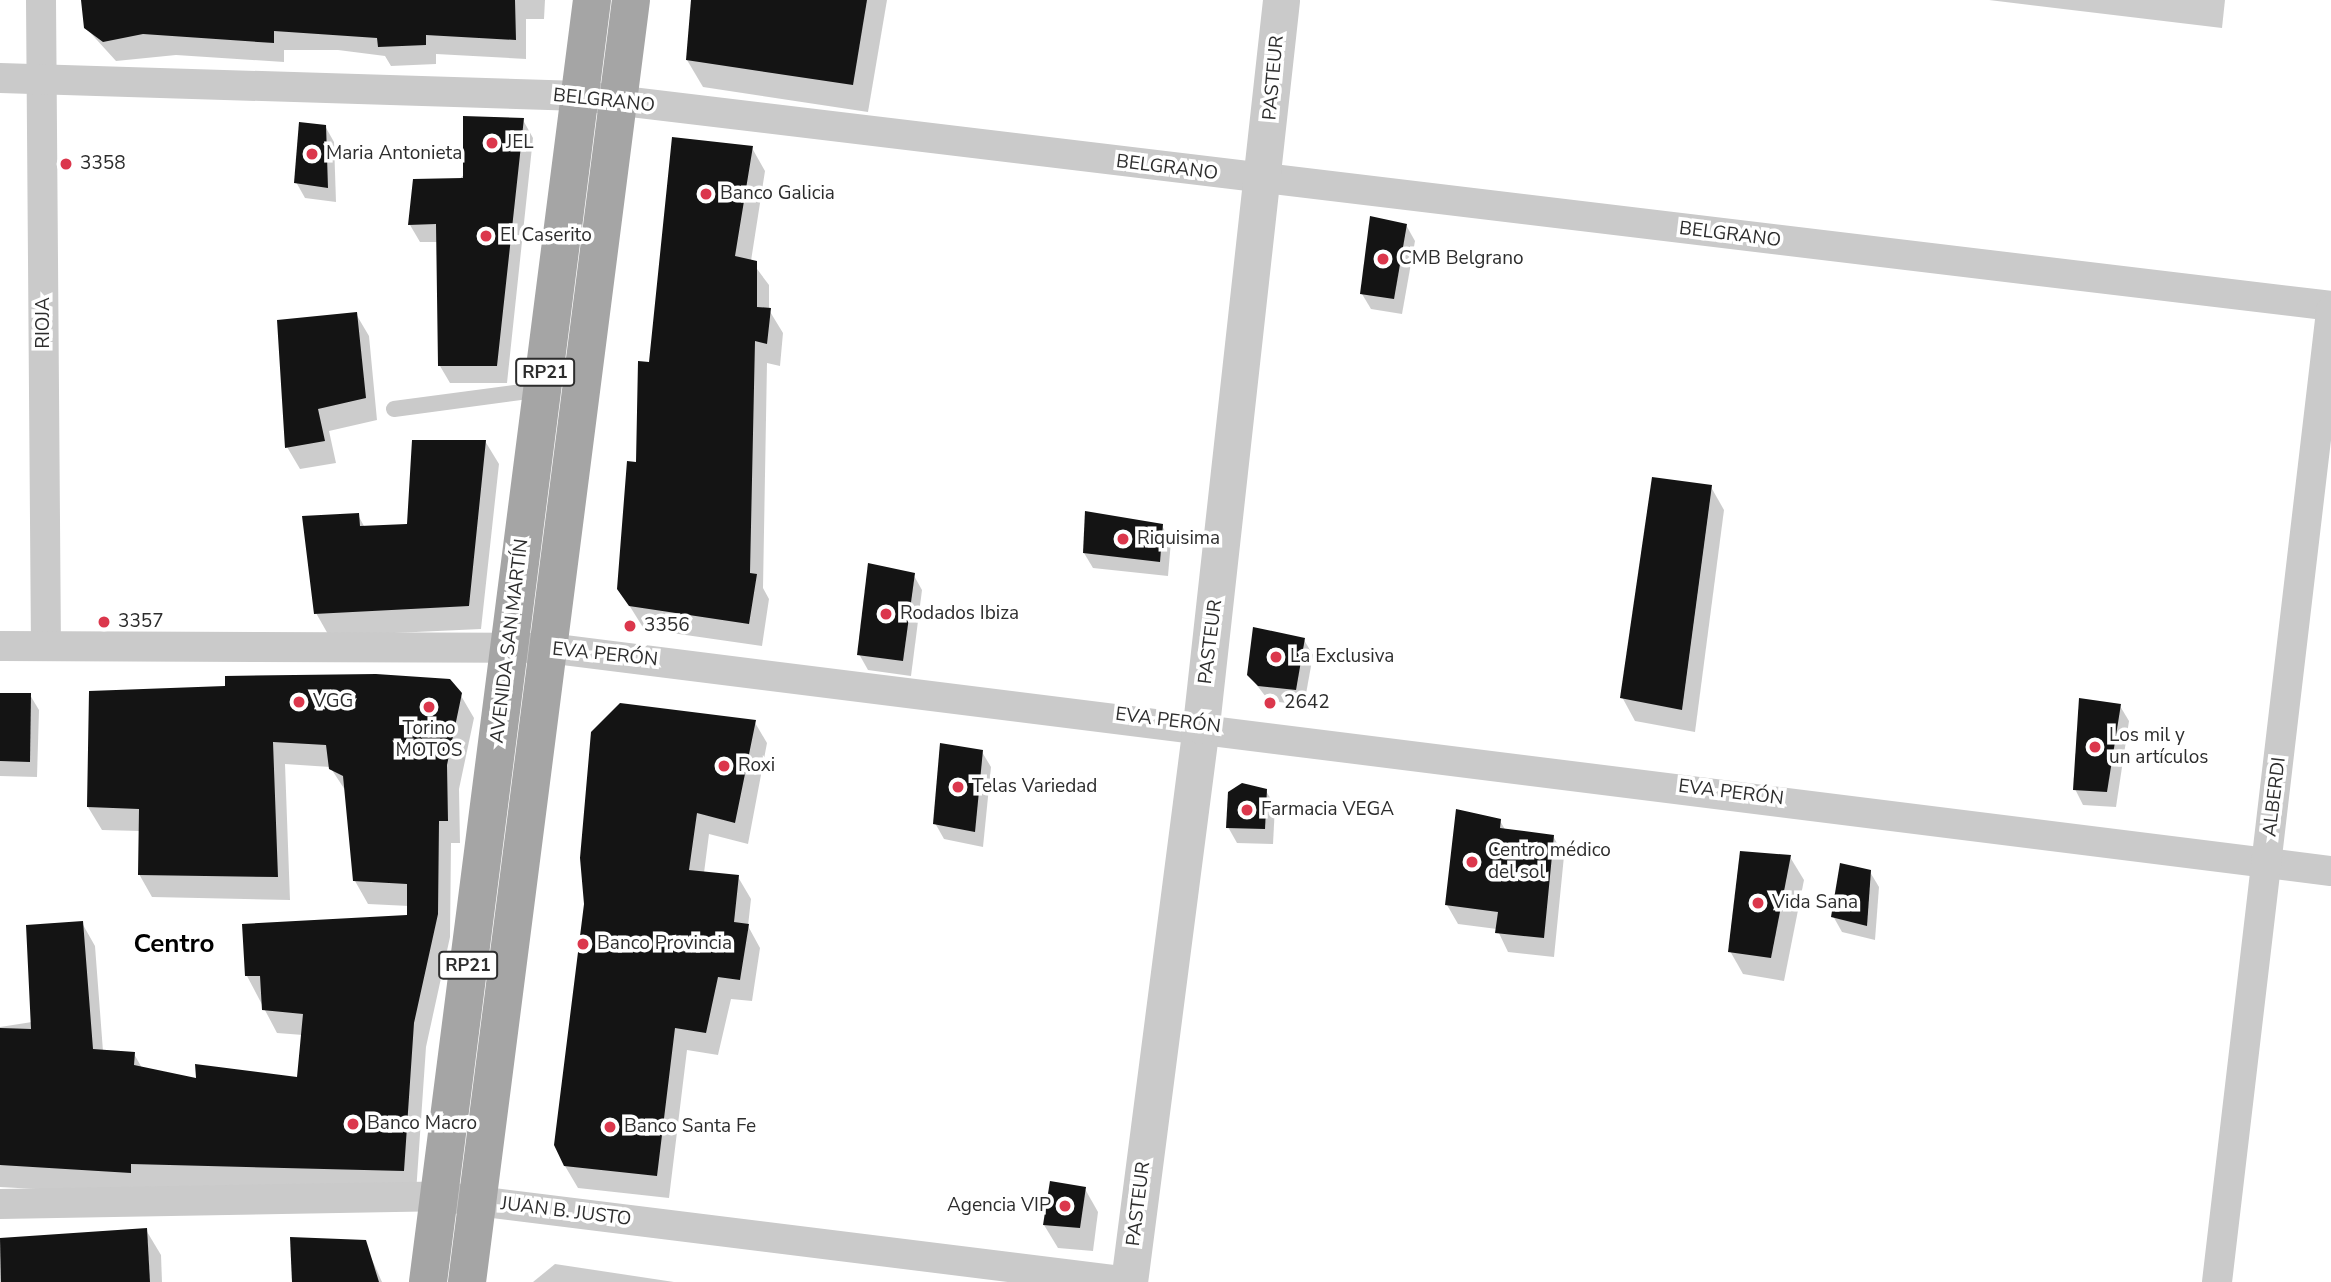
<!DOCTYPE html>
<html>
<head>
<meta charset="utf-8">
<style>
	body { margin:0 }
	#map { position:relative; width:2331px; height:1282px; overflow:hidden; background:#fff; font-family:"Nunito Sans",sans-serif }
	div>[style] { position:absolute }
	.shadow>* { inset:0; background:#0003 }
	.building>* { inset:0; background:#141414 }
	.service>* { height:16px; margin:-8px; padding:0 8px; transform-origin:8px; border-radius:8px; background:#cacaca }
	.minor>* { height:30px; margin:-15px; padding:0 15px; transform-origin:15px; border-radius:15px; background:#cacaca }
	.tertiary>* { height:37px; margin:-18.5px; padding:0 18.5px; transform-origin:18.5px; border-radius:18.5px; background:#cacaca }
	.primary>* { height:38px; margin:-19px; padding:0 19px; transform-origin:19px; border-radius:19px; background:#a5a5a5 }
	.dots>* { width:19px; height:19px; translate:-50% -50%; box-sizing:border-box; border:4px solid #fff; border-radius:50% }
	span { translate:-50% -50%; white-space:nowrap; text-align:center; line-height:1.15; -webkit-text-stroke:7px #fff; paint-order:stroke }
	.shield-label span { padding:2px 5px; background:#fff; border:2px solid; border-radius:5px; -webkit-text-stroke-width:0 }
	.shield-label { font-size:18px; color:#2d2d2d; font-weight:700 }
	.street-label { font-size:19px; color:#2d2d2d }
	.poi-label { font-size:19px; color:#2d2d2d }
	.left { translate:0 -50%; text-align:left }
	.right { translate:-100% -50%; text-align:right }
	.district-label { font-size:26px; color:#000; font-weight:700 }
</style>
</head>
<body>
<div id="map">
	<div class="shadow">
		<div style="clip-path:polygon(85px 0,545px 0,544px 19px,526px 19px,526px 59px,436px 54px,436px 64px,391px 66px,385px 56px,338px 50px,284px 50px,284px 62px,176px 55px,116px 61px,86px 28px)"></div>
		<div style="clip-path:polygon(693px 0,887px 0,868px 112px,703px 87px,687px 60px)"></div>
		<div style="clip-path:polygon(1989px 0,2225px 0,2222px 28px)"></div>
		<div style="clip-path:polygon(523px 120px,533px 138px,507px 383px,450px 383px,440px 366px,438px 242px,420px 242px,410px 225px)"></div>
		<div style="clip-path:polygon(325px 126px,334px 142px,336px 202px,305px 198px,296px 182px)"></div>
		<div style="clip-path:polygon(752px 148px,765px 171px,751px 261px,769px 285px,769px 310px,783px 333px,780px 366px,767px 363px,763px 588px,769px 599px,762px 646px,644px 629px,619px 589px,651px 364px)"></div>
		<div style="clip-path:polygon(1406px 225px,1415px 241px,1402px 314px,1371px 309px,1362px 294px)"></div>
		<div style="clip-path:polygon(356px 314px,369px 336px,377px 420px,329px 431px,336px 463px,300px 469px,287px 447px)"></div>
		<div style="clip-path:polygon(485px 441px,499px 464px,481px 629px,329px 636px,316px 613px,358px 515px,365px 528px,409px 526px)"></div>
		<div style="clip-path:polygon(1711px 487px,1724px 510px,1695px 732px,1635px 721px,1622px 697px)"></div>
		<div style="clip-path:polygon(1162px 526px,1171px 541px,1168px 576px,1093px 568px,1084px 553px)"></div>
		<div style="clip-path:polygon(913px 574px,922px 590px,911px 676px,868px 670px,859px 654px)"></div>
		<div style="clip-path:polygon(1304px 640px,1313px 655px,1304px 705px,1269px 701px,1249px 675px)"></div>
		<div style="clip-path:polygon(91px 693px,460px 694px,474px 718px,459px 789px,460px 843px,451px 843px,450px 937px,426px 1047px,416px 1193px,143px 1195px,0 1187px,0 1027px,32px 1022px,82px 923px,95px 946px,103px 1051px,134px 1054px,142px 1068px,198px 1080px,298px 1079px,303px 1035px,277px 1033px,247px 976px,409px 917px,409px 906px,368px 904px,355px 881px,347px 793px,330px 767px,285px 764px,290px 900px,152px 897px,139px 874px,140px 831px,102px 830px,88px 807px)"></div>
		<div style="clip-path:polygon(0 695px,30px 695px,39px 710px,37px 777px,0 776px)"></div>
		<div style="clip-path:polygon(2120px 706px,2129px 721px,2116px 807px,2083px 805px,2075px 789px)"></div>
		<div style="clip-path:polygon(754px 721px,767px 743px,748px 844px,709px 834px,704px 873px,738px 877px,751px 899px,748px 926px,760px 948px,752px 1001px,731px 999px,718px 1055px,687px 1050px,669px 1198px,578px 1188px,565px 1166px,585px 904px)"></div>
		<div style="clip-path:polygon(982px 752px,991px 767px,983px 847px,944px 839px,935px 823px)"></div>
		<div style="clip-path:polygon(1266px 791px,1275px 806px,1273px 844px,1237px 843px,1228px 827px)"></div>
		<div style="clip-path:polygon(1500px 821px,1506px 831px,1553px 836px,1564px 856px,1554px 957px,1508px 952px,1497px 929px,1458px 924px,1447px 905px)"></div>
		<div style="clip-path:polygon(1790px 857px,1804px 880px,1784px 981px,1743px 974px,1730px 951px)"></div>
		<div style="clip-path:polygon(1870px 872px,1879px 887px,1875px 940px,1842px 932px,1833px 916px)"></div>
		<div style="clip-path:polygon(1085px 1189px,1098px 1212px,1093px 1251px,1058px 1248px,1044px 1225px)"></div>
		<div style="clip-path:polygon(146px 1230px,161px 1255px,162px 1282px,0 1282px,0 1239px)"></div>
		<div style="clip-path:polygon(364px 1242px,382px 1282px,294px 1282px)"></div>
		<div style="clip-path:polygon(555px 1264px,674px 1282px,533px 1282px)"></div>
	</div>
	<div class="building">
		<div style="clip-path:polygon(81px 0,515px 0,516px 40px,426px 35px,426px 45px,378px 47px,377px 38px,274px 31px,274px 43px,143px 34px,103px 42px,84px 28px)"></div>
		<div style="clip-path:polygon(691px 0,867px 0,853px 85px,686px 60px)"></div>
		<div style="clip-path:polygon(463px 116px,524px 118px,497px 366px,438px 366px,436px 224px,408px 225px,413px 179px,463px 178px)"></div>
		<div style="clip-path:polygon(299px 122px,326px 125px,328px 188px,294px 183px)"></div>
		<div style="clip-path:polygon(672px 137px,753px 146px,735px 256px,757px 261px,757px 307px,771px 308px,767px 344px,755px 341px,750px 573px,757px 574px,749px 624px,629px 606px,617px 589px,627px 461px,636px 462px,638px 361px,649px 362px)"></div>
		<div style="clip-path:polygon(1370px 216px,1407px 224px,1394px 299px,1360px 294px)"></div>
		<div style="clip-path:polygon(357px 312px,366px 398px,318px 409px,325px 441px,285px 448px,277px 320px)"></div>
		<div style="clip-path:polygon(412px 440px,486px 440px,469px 606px,314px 614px,302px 516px,359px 513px,360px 526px,407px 524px)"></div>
		<div style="clip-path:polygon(1652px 477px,1712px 485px,1682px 710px,1620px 698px)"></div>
		<div style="clip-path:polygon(1085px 511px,1163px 524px,1160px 562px,1083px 553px)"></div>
		<div style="clip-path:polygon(868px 563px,915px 573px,903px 661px,857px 655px)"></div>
		<div style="clip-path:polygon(1253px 627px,1305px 638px,1296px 690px,1258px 686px,1247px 675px)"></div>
		<div style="clip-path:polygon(376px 674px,450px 679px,462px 693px,447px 765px,448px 821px,439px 821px,438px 914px,414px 1023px,404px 1171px,131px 1164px,131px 1173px,0 1165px,0 1028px,31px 1029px,26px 925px,83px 921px,93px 1049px,135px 1052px,134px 1065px,196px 1078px,195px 1064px,297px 1077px,303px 1014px,262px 1010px,260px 976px,245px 976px,242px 924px,407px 915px,407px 884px,353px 881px,343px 776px,329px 769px,326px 745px,273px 742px,278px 877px,138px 875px,139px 809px,87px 807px,89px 691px,225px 686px,225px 676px)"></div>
		<div style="clip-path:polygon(0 693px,31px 693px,30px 762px,0 761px)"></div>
		<div style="clip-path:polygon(2079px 698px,2121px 704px,2107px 792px,2073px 790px)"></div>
		<div style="clip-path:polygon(620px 703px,756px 720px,735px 823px,697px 813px,689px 870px,739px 875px,734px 922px,749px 924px,740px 980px,718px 977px,706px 1033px,675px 1028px,657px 1176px,564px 1166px,554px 1145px,584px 904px,580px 858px,591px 732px)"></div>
		<div style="clip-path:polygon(940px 743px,983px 750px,975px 832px,933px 824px)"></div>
		<div style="clip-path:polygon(1242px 783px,1267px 789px,1265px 829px,1226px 828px,1228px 792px)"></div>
		<div style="clip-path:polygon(1456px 809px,1501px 819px,1500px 828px,1554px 835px,1544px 938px,1495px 933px,1498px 912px,1445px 905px)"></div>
		<div style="clip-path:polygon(1740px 851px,1791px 855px,1771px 958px,1728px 952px)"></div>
		<div style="clip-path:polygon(1840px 863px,1871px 870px,1867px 926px,1831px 917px)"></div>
		<div style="clip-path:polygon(1050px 1181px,1086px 1187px,1080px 1228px,1043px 1225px)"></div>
		<div style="clip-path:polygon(147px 1228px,150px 1282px,1px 1282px,0 1238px)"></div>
		<div style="clip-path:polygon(290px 1237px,366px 1240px,379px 1282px,292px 1282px)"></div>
	</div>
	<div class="service">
		<div style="left:394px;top:409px;width:150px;rotate:-7.6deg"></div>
	</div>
	<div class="minor">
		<div style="left:41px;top:0;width:646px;rotate:89.56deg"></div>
		<div style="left:0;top:78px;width:581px;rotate:1.77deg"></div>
		<div style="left:581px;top:96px;width:1763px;rotate:6.84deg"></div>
		<div style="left:0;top:646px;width:548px;rotate:0.21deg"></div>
		<div style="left:548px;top:648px;width:1797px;rotate:7.13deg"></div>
		<div style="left:0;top:1204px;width:437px;rotate:-1deg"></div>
		<div style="left:437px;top:1196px;width:697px;rotate:7.08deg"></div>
		<div style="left:2217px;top:1282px;width:978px;rotate:-83.3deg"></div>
	</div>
	<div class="tertiary">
		<div style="left:1129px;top:1282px;width:562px;rotate:-82.63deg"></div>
		<div style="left:1201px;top:725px;width:729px;rotate:-83.7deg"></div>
	</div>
	<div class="primary">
		<div style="left:428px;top:1282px;width:1292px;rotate:-82.71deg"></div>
		<div style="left:467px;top:1282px;width:1292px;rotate:-82.71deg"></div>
	</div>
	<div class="dots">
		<div style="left:492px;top:143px;background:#db374c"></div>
		<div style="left:312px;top:154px;background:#db374c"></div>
		<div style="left:66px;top:164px;background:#db374c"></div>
		<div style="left:706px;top:194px;background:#db374c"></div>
		<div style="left:486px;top:236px;background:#db374c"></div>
		<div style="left:1383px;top:259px;background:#db374c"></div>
		<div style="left:1123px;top:539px;background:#db374c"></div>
		<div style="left:886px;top:614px;background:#db374c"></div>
		<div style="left:104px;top:622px;background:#db374c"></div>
		<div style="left:630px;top:626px;background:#db374c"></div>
		<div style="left:1276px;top:657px;background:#db374c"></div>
		<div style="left:299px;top:702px;background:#db374c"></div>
		<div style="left:1270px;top:703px;background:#db374c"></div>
		<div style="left:429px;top:707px;background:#db374c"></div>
		<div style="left:2095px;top:747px;background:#db374c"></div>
		<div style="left:724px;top:766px;background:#db374c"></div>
		<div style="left:958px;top:787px;background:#db374c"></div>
		<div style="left:1247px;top:810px;background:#db374c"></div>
		<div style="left:1472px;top:862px;background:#db374c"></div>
		<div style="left:1758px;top:903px;background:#db374c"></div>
		<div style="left:583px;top:944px;background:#db374c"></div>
		<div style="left:353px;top:1124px;background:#db374c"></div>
		<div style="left:610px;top:1127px;background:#db374c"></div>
		<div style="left:1065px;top:1206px;background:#db374c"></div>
	</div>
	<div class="shield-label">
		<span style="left:545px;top:372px">RP21</span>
		<span style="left:468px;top:965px">RP21</span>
	</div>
	<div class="street-label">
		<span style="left:1274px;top:78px;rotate:-85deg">PASTEUR</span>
		<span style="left:604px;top:101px;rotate:6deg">BELGRANO</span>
		<span style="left:1167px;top:168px;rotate:7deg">BELGRANO</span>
		<span style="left:1730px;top:235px;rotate:7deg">BELGRANO</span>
		<span style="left:44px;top:323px;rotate:-90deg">RIOJA</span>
		<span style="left:510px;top:641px;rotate:-83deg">AVENIDA SAN MARTÍN</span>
		<span style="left:1211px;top:642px;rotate:-83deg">PASTEUR</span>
		<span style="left:605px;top:655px;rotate:6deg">EVA PERÓN</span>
		<span style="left:1168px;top:721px;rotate:7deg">EVA PERÓN</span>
		<span style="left:1731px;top:793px;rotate:7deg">EVA PERÓN</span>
		<span style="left:2275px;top:797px;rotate:-83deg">ALBERDI</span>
		<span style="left:1139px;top:1204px;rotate:-83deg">PASTEUR</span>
		<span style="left:566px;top:1212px;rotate:7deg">JUAN B. JUSTO</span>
	</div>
	<div class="poi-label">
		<span class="left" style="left:506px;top:143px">JEL</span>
		<span class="left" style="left:326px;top:154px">Maria Antonieta</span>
		<span class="left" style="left:80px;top:164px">3358</span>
		<span class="left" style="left:720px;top:194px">Banco Galicia</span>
		<span class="left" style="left:500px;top:236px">El Caserito</span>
		<span class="left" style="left:1399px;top:259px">CMB Belgrano</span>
		<span class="left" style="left:1137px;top:539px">Riquisima</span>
		<span class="left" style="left:900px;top:614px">Rodados Ibiza</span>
		<span class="left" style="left:118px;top:622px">3357</span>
		<span class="left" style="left:644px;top:626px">3356</span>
		<span class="left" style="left:1290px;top:657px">La Exclusiva</span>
		<span class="left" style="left:313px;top:702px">VGG</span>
		<span class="left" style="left:1284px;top:703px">2642</span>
		<span style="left:429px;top:740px">Torino<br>MOTOS</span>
		<span class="left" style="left:2109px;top:747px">Los mil y<br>un artículos</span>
		<span class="left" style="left:738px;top:766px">Roxi</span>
		<span class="left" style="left:972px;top:787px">Telas Variedad</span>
		<span class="left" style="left:1261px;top:810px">Farmacia VEGA</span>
		<span class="left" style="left:1488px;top:862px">Centro médico<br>del sol</span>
		<span class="left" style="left:1772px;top:903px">Vida Sana</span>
		<span class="left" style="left:597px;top:944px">Banco Provincia</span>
		<span class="left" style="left:367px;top:1124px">Banco Macro</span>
		<span class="left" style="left:624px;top:1127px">Banco Santa Fe</span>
		<span class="right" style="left:1051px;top:1206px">Agencia VIP</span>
	</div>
	<div class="district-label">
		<span style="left:174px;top:944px">Centro</span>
	</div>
</div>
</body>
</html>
